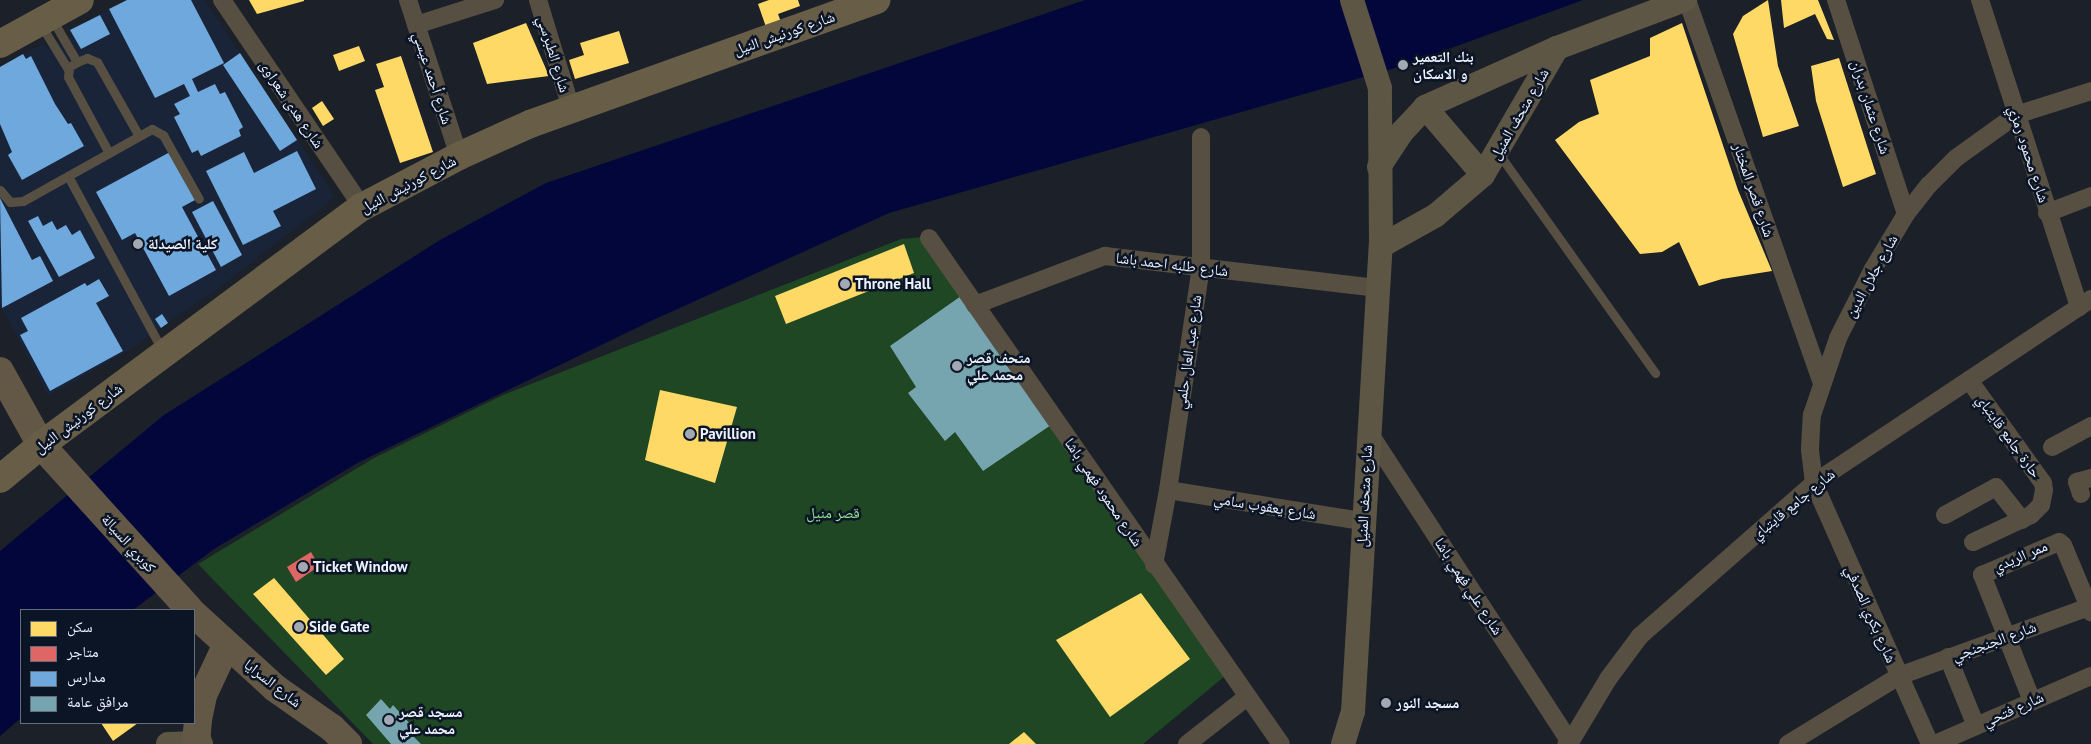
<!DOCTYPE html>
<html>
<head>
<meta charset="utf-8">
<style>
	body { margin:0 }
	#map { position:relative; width:2091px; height:744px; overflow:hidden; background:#1b2029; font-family:"PT Sans","Noto Naskh Arabic",sans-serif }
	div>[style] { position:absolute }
	.built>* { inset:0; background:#192439 }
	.green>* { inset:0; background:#1f4723 }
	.water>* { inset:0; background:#02063b }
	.homes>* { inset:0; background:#ffd966 }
	.shops>* { inset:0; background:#e06666 }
	.schools>* { inset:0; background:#6fa8dc }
	.public>* { inset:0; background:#76a5af }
	.lane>* { height:9px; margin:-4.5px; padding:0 4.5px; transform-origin:4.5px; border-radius:4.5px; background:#564f42 }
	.street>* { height:18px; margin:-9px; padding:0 9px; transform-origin:9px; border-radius:9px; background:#564f42 }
	.secondary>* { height:24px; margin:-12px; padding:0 12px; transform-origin:12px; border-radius:12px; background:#5e5644 }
	.primary>* { height:28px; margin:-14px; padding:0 14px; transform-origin:14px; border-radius:14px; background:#625845 }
	.highway>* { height:28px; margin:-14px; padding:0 14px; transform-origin:14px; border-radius:14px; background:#685e48 }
	.dots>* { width:14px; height:14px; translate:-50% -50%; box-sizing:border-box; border:2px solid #0c1525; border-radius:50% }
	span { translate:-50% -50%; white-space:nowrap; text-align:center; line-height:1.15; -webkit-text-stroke:5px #0c1525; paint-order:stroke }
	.street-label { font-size:15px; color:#ecf3ff }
	.poi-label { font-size:15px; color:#ecf3ff; font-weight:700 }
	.left { translate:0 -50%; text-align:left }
	.park-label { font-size:15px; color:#92e692 }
	.legend { position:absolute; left:20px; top:609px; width:175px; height:115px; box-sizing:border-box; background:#0c1525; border:1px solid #666e7c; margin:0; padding:6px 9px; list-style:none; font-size:15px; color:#ecf3ff }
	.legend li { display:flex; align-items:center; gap:10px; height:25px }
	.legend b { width:25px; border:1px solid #666e7c }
</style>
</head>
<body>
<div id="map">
	<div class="built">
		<div style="clip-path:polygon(127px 0,205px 0,335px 197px,215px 291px,124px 353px,48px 396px,0 304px,0 67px,44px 43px,48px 49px,73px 35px,70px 30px)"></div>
	</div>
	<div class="green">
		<div style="clip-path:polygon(924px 237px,1225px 676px,1143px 744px,373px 744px,198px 564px,374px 458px,503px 395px,901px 239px)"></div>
	</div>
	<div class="water">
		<div style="clip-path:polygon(1085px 0,1583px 0,1402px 66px,889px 213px,653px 320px,359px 462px,214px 549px,133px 610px,21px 610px,21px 718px,0 736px,0 551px,164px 415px,440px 240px,546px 183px)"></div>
	</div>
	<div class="homes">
		<div style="clip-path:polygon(249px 0,304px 0,304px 1px,257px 14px)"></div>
		<div style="clip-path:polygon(769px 0,798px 0,800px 6px,778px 14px,781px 22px,766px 27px,758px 4px)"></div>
		<div style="clip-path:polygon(1768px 0,1778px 66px,1799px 126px,1763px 137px,1733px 34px,1743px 16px)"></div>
		<div style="clip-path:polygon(1781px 0,1818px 0,1834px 40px,1827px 39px,1815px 14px,1784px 28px)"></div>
		<div style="clip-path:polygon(526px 23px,549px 76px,487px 84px,473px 43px)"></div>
		<div style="clip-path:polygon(1682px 23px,1738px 190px,1772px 271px,1722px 279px,1699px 286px,1679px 242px,1662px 252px,1640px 254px,1555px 140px,1579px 122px,1599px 114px,1590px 80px,1650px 56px,1650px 38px)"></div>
		<div style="clip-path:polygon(619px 31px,629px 63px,575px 79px,569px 60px,584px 55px,580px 43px)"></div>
		<div style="clip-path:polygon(359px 46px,365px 61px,339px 71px,333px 55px)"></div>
		<div style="clip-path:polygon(401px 56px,433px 152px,400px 163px,375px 90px,384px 87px,376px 64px)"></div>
		<div style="clip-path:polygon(1839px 58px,1876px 174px,1843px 187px,1816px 101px,1811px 66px)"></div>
		<div style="clip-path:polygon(322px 101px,334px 119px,323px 126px,312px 108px)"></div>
		<div style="clip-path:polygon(904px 244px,914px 273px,786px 324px,775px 296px)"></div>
		<div style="clip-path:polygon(660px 390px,737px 407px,715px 483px,645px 460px)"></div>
		<div style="clip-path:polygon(274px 578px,344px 659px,326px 675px,253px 594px)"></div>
		<div style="clip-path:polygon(1141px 593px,1190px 659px,1110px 717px,1056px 640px)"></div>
		<div style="clip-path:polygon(101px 723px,138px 723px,113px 741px)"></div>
		<div style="clip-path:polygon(1024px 732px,1036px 744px,1009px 744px)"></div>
	</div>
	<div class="shops">
		<div style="clip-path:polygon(311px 552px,319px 566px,296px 582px,287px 567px)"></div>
	</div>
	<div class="schools">
		<div style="clip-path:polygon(127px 0,191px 0,224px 63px,192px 79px,198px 92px,215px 84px,220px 94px,225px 92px,243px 127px,239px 130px,241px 136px,201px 156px,198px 150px,192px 153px,174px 117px,180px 114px,174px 104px,190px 96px,184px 84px,155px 98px,109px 9px)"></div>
		<div style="clip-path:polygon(100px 15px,110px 34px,81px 49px,70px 30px)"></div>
		<div style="clip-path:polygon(240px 53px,297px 140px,280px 151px,223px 65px)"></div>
		<div style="clip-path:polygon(23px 54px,26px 59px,31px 56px,55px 104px,68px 124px,71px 123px,84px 146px,22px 180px,8px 155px,12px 152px,0 124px,0 67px)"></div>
		<div style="clip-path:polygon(297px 151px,316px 189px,273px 211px,281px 226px,243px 245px,206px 171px,244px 152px,254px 173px)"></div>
		<div style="clip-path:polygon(170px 152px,195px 200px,182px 207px,216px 270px,169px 296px,135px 233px,122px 240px,96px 192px)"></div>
		<div style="clip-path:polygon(0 198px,32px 260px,40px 256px,53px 281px,2px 308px)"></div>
		<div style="clip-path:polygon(213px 201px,242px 255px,221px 267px,192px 212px)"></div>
		<div style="clip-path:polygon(38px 216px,43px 226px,52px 221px,57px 230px,66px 225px,72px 235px,80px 230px,95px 258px,59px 277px,28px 221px)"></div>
		<div style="clip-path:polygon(99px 279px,109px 296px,96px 303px,123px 351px,50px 391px,20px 335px,28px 331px,21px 318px,85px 283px,87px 286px)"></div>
		<div style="clip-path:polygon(162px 314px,168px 323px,161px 328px,155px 319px)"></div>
	</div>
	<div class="public">
		<div style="clip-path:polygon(961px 296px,1051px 425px,983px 471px,955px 432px,945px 441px,908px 393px,916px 387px,890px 346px)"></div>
		<div style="clip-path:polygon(381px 699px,390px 709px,393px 705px,412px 726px,408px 731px,421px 744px,391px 744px,366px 715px)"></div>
	</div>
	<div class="lane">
		<div style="left:52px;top:19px;width:50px;rotate:59.8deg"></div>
		<div style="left:41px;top:25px;width:52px;rotate:58.5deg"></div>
		<div style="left:109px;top:153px;width:86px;rotate:-118.3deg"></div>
		<div style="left:68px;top:77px;width:10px;rotate:-84deg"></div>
		<div style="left:69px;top:67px;width:9px;rotate:-32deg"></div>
		<div style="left:77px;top:62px;width:11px;rotate:-22deg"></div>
		<div style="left:87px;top:58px;width:11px;rotate:22deg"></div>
		<div style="left:97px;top:62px;width:85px;rotate:60.4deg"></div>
		<div style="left:1499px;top:154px;width:269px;rotate:54.5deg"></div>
		<div style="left:68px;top:176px;width:200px;rotate:61.6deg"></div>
		<div style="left:0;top:190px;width:16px;rotate:50deg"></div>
		<div style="left:10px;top:202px;width:13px;rotate:-4deg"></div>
		<div style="left:23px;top:201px;width:148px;rotate:-29.2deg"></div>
		<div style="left:152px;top:129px;width:13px;rotate:29deg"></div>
		<div style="left:163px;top:135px;width:73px;rotate:60.6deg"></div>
	</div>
	<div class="street">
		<div style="left:222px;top:0;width:250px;rotate:55.9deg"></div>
		<div style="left:408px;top:0;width:164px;rotate:71.9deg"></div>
		<div style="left:538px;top:0;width:113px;rotate:73deg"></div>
		<div style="left:1687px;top:0;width:404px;rotate:70.6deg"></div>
		<div style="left:1836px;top:0;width:225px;rotate:71.9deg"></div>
		<div style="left:1980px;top:0;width:323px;rotate:72.1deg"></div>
		<div style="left:416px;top:25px;width:83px;rotate:-17.6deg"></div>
		<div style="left:2047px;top:213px;width:47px;rotate:-21.1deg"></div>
		<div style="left:929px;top:238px;width:616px;rotate:55.18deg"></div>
		<div style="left:975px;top:305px;width:139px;rotate:-20.7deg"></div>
		<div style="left:1105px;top:256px;width:275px;rotate:6.7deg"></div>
		<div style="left:1969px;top:380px;width:127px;rotate:54.3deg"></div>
		<div style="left:2043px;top:483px;width:7px;rotate:82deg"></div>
		<div style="left:2044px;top:490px;width:15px;rotate:101deg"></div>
		<div style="left:2041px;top:505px;width:14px;rotate:135deg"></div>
		<div style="left:2031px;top:515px;width:64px;rotate:155deg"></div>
		<div style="left:1368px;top:431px;width:371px;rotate:57deg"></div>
		<div style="left:1570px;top:742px;width:4px;rotate:153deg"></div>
		<div style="left:2052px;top:447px;width:44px;rotate:-28.3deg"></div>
		<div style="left:1168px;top:490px;width:196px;rotate:9.1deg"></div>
		<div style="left:2081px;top:494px;width:13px;rotate:-108deg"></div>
		<div style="left:2077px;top:482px;width:15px;rotate:-16deg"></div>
		<div style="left:1945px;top:515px;width:58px;rotate:-28.8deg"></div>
		<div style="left:1996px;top:487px;width:42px;rotate:51.8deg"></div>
		<div style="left:1154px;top:565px;width:76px;rotate:-79.4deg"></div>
		<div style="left:1168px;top:490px;width:225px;rotate:-81.6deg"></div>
		<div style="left:1201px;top:267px;width:130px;rotate:-90deg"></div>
		<div style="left:1948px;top:657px;width:74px;rotate:67.9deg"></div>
		<div style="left:2032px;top:701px;width:136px;rotate:-111.6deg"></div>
		<div style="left:1982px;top:575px;width:84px;rotate:-23.2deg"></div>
		<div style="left:2059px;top:542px;width:5px;rotate:37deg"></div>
		<div style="left:2063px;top:545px;width:73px;rotate:67.3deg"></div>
		<div style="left:1187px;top:744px;width:76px;rotate:-38.1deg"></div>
		<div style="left:1569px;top:744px;width:76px;rotate:-59deg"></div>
		<div style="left:1608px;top:679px;width:54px;rotate:-53.3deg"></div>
		<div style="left:1640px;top:636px;width:232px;rotate:-41.3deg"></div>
		<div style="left:1814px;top:483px;width:333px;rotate:-33.6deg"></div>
		<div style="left:1788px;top:744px;width:130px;rotate:-31.5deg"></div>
		<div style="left:1899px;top:676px;width:202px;rotate:-20deg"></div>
		<div style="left:1930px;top:744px;width:286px;rotate:-114deg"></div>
		<div style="left:1814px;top:483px;width:34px;rotate:-97deg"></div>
		<div style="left:1810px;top:449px;width:34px;rotate:-87deg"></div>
		<div style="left:1812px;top:415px;width:81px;rotate:-71.3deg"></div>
		<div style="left:1838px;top:338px;width:77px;rotate:-63.1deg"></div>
		<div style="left:1873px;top:269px;width:64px;rotate:-59deg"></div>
		<div style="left:1906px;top:214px;width:37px;rotate:-52deg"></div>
		<div style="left:1929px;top:185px;width:38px;rotate:-45deg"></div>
		<div style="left:1956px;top:158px;width:74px;rotate:-35.6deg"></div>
		<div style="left:2016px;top:115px;width:79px;rotate:-17.7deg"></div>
		<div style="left:1935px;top:744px;width:170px;rotate:-23.6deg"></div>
	</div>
	<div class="secondary">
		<div style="left:1425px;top:107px;width:89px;rotate:49.5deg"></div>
		<div style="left:1379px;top:167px;width:42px;rotate:-56.7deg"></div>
		<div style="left:1402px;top:132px;width:34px;rotate:-47deg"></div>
		<div style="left:1425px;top:107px;width:145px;rotate:-24.1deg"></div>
		<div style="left:1557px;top:48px;width:137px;rotate:-20.6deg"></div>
		<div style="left:1381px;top:246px;width:62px;rotate:-29.1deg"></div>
		<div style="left:1435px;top:216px;width:63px;rotate:-40.5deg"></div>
		<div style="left:1483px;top:175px;width:147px;rotate:-59.8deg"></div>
		<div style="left:168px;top:744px;width:28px;rotate:-2deg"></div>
		<div style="left:1343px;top:744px;width:34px;rotate:-73deg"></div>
		<div style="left:1353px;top:712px;width:467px;rotate:-86.6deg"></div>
		<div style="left:1381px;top:246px;width:158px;rotate:-90.4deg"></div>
		<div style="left:1380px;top:88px;width:92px;rotate:-107.7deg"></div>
	</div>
	<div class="primary">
		<div style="left:0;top:371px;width:85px;rotate:61deg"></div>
		<div style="left:41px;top:445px;width:222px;rotate:47.9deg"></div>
		<div style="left:194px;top:614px;width:110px;rotate:42.4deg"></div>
		<div style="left:275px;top:688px;width:70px;rotate:35.1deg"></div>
		<div style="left:332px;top:728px;width:23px;rotate:45deg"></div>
		<div style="left:199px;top:744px;width:3px;rotate:-162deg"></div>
		<div style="left:196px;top:743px;width:24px;rotate:-85deg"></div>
		<div style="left:198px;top:719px;width:25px;rotate:-78deg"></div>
		<div style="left:203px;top:695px;width:54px;rotate:-64.9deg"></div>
	</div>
	<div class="highway">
		<div style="left:0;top:44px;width:91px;rotate:-28.8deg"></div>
		<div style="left:0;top:479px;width:53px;rotate:-39.7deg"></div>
		<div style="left:41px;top:445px;width:400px;rotate:-36.6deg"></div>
		<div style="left:362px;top:207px;width:110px;rotate:-27.7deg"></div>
		<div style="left:459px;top:156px;width:78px;rotate:-24.3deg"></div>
		<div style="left:530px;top:124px;width:368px;rotate:-19.7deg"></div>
	</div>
	<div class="dots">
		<div style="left:1403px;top:65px;background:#a3a9b4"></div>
		<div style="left:138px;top:244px;background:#a3a9b4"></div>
		<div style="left:845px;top:284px;background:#a3a9b4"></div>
		<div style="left:957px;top:366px;background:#a3a9b4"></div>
		<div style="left:690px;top:434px;background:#a3a9b4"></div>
		<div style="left:303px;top:567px;background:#a3a9b4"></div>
		<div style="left:299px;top:627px;background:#a3a9b4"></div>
		<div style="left:1386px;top:703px;background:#a3a9b4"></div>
		<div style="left:389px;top:720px;background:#a3a9b4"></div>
	</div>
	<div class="street-label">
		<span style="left:784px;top:33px;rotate:-19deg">شارع كورنيش النيل</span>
		<span style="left:554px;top:54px;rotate:73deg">شارع الطبرسي</span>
		<span style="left:433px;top:78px;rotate:72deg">شارع أحمد عيسي</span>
		<span style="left:292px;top:104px;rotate:56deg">شارع هدى شعراوى</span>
		<span style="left:1871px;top:107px;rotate:72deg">شارع عثمان بدران</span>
		<span style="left:1519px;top:114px;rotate:-60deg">شارع متحف المنيل</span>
		<span style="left:2029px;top:154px;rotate:72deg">شارع محمود رمزي</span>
		<span style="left:408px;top:184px;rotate:-28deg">شارع كورنيش النيل</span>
		<span style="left:1754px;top:190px;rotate:71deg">شارع قصر المختار</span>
		<span style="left:1172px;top:264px;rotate:7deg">شارع طلبه احمد باشا</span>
		<span style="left:1871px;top:276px;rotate:-61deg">شارع جلال الدين</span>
		<span style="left:1188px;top:352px;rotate:-82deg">شارع عبد العال حلمي</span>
		<span style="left:78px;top:418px;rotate:-37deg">شارع كورنيش النيل</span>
		<span style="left:2009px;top:436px;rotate:54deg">حارة جامع قايتباي</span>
		<span style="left:1104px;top:492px;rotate:56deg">شارع محمود فهمي باشا</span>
		<span style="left:1364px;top:496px;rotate:-87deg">شارع متحف المنيل</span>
		<span style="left:1793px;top:504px;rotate:-39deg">شارع جامع قايتباي</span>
		<span style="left:1265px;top:506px;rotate:9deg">شارع يعقوب سامي</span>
		<span style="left:129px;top:543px;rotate:48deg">كوبري السيالة</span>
		<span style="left:2020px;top:556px;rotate:-23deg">ممر الريدي</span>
		<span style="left:1469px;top:586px;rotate:57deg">شارع علي فهمي باشا</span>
		<span style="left:1871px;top:614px;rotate:66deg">شارع بكري الصدفي</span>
		<span style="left:1994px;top:641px;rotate:-20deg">شارع الجنجنجي</span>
		<span style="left:273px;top:683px;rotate:38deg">شارع السرايا</span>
		<span style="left:2013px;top:709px;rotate:-24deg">شارع فتحي</span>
	</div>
	<div class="poi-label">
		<span class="left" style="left:1413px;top:65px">بنك التعمير<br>و الاسكان</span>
		<span class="left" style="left:148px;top:244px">كلية الصيدلة</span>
		<span class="left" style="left:855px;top:284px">Throne Hall</span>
		<span class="left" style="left:967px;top:366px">متحف قصر<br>محمد علي</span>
		<span class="left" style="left:700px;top:434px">Pavillion</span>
		<span class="left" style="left:313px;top:567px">Ticket Window</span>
		<span class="left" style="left:309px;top:627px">Side Gate</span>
		<span class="left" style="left:1396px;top:703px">مسجد النور</span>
		<span class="left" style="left:399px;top:720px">مسجد قصر<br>محمد علي</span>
	</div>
	<div class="park-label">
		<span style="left:833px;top:513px">قصر منيل</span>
	</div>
	<ul class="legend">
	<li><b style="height:14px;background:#ffd966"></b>سكن</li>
	<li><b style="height:14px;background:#e06666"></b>متاجر</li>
	<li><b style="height:14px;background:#6fa8dc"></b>مدارس</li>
	<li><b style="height:14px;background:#76a5af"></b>مرافق عامة</li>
	</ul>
</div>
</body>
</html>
